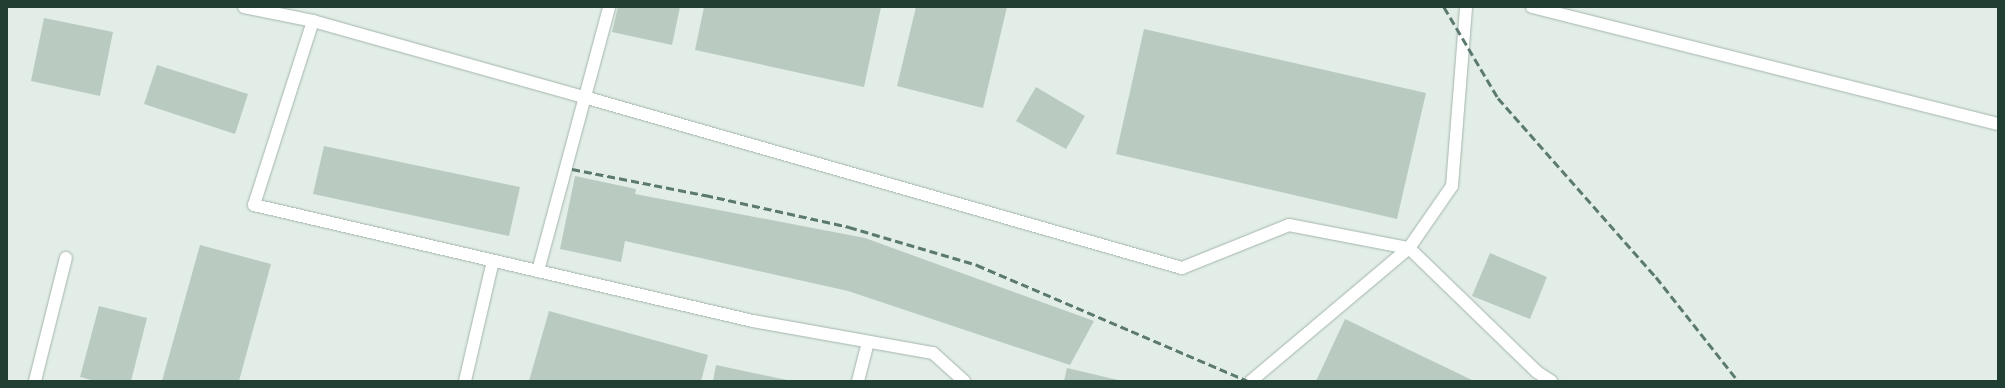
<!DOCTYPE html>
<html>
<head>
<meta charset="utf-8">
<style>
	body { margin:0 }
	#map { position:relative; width:2005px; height:388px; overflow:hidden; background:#e1ede6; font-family:"Fira Sans Condensed",sans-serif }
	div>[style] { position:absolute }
	.building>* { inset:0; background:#b9cbc1 }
	.roads { filter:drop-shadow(0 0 1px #a3b5ac) drop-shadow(0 0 1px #a3b5ac) }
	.minor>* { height:12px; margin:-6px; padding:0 6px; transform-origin:6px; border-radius:6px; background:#fff }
	.rail>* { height:3px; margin-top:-1.5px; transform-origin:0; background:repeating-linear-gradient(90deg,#5b7a6d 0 8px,transparent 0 12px) }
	span { translate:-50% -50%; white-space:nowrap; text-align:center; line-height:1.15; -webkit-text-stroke:3px #f2f9f5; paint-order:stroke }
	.frame { position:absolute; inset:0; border:8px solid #203f32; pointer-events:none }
</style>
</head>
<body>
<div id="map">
	<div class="building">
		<div style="clip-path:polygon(618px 7px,680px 7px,672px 45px,612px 32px)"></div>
		<div style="clip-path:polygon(704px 7px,881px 7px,864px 87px,695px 50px)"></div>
		<div style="clip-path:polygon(916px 7px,1007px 7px,983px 108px,897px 86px)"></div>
		<div style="clip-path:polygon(44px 18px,113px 32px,100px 96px,31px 81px)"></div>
		<div style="clip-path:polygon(1144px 29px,1426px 93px,1397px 219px,1116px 154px)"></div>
		<div style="clip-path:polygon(157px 65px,248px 94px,235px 134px,144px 104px)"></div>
		<div style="clip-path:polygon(1036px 87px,1085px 116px,1066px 149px,1016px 121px)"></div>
		<div style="clip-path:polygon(324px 146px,520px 187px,509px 236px,313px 194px)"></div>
		<div style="clip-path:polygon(575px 176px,636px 189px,635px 194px,865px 238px,1094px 321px,1070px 365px,848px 291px,625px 241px,621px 262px,560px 249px)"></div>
		<div style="clip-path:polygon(200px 245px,271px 264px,239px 381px,162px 381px)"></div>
		<div style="clip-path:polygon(1490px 253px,1547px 277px,1530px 319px,1472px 296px)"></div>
		<div style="clip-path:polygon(99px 306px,147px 318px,131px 381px,95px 381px,80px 377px)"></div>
		<div style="clip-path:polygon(549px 311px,708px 355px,701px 381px,529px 381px)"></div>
		<div style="clip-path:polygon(1345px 319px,1474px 381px,1316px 381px)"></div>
		<div style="clip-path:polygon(716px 365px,787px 380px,787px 381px,713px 381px)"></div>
		<div style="clip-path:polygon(1067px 368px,1118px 380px,1118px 381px,1064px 381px)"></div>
	</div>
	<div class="roads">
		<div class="minor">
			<div style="left:244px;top:7px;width:70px;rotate:11.5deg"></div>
			<div style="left:313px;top:21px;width:281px;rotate:15.7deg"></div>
			<div style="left:584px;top:97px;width:622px;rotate:15.96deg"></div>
			<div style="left:1182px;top:268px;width:115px;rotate:-21.9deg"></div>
			<div style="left:1289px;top:225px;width:122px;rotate:10.9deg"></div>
			<div style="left:1409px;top:248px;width:178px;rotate:44.1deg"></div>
			<div style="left:1537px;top:372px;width:17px;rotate:33deg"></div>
			<div style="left:1532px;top:7px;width:480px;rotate:14.1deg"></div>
			<div style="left:313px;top:21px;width:193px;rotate:107.8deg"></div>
			<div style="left:254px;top:205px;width:512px;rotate:13.09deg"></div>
			<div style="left:753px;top:321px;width:183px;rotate:10.1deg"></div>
			<div style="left:933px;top:353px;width:42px;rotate:42.1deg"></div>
			<div style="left:538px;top:271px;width:273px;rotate:-74.9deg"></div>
			<div style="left:35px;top:381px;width:127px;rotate:-75.9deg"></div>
			<div style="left:465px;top:381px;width:123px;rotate:-76.9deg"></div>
			<div style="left:858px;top:381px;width:40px;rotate:-75.6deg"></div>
			<div style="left:1251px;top:381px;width:207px;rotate:-40.1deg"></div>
			<div style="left:1409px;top:248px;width:75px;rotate:-55.3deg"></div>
			<div style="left:1452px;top:186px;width:180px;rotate:-85.5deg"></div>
		</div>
	</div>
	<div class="rail">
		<div style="left:1444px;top:7px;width:106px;rotate:59.3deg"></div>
		<div style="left:1498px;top:98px;width:239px;rotate:48.6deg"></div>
		<div style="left:1656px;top:277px;width:132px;rotate:51.7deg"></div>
		<div style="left:572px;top:169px;width:136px;rotate:11.1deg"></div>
		<div style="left:705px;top:195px;width:148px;rotate:12.5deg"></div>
		<div style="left:849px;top:227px;width:134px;rotate:16.5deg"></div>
		<div style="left:977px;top:265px;width:295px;rotate:23.2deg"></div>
	</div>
	<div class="frame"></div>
</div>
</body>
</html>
